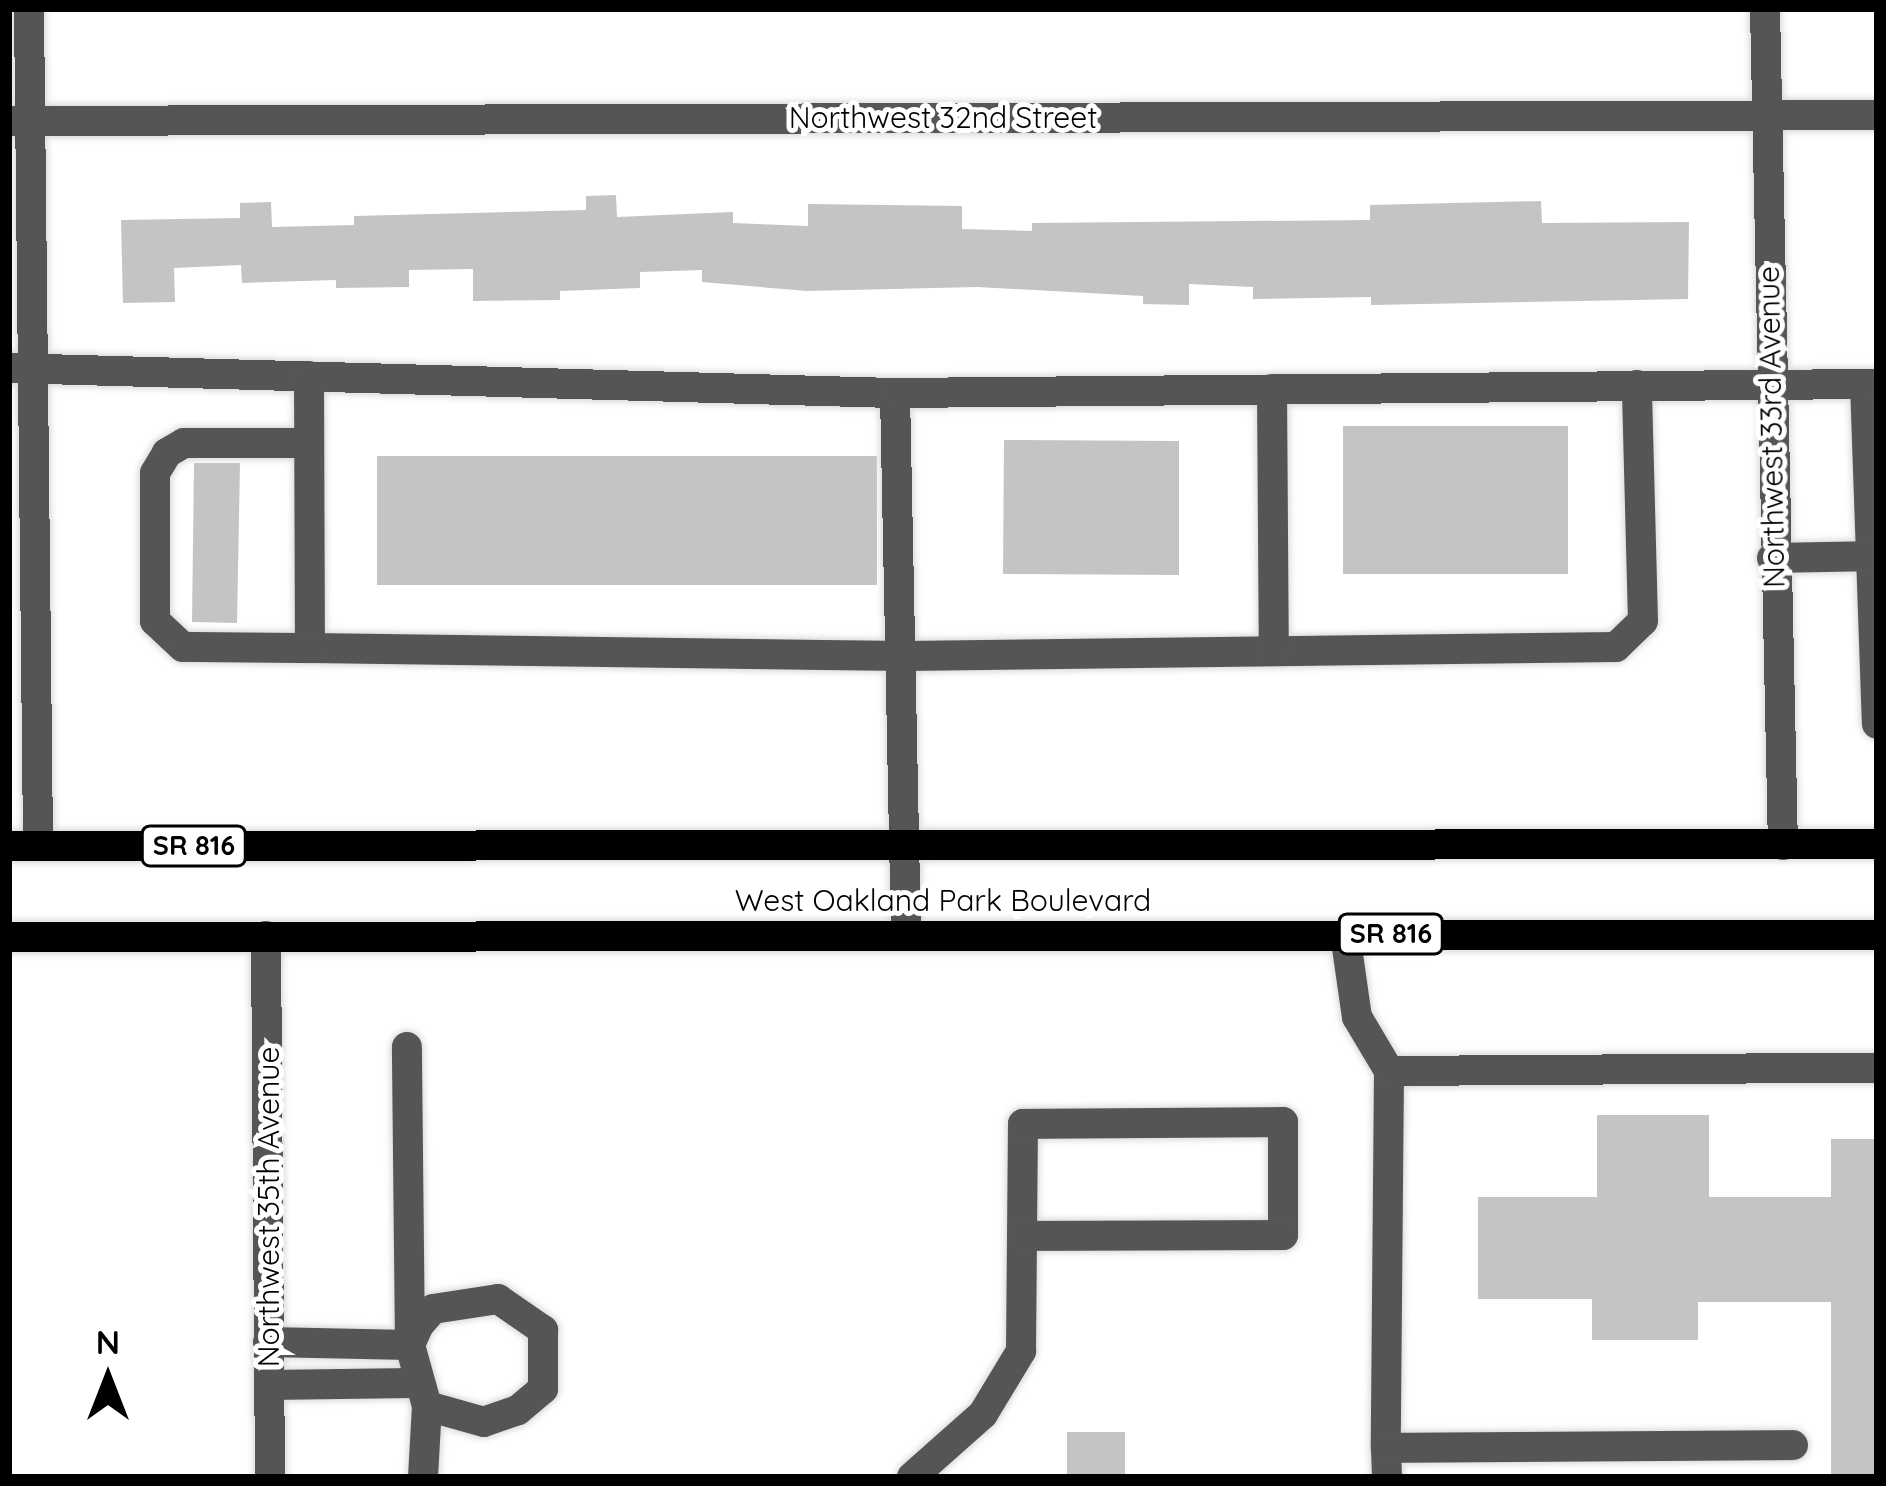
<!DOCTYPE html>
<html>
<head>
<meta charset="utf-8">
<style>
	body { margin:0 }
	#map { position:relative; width:1886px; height:1486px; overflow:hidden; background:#fff; font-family:Quicksand,sans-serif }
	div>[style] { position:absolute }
	.building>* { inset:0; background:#c4c4c4 }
	.roads { filter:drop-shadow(0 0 3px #dbdbdb) drop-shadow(0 0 3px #dbdbdb) }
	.minor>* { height:30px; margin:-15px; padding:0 15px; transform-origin:15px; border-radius:15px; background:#555 }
	.major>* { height:30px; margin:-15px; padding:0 15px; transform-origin:15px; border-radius:15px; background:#000 }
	span { translate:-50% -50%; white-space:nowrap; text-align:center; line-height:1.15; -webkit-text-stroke:10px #fff; paint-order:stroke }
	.shield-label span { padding:3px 9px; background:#fff; border:3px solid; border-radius:9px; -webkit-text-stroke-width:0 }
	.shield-label { font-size:27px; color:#000; font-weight:700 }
	.street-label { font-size:30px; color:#000 }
	.frame { position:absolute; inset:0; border:12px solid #000; pointer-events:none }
	.north { position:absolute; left:48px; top:1318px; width:120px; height:120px; -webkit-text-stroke:9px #fff; paint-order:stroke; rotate:0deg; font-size:33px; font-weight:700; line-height:48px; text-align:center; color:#000 }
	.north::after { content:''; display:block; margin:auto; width:42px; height:54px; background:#000; clip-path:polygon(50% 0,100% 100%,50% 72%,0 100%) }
</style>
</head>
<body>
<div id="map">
	<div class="building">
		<div style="clip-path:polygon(616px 195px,617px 217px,733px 212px,733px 223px,808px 226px,808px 204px,962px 206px,962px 229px,1032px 231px,1032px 223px,1370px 220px,1370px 205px,1541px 201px,1542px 223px,1689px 222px,1688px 299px,1371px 305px,1371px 297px,1253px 299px,1253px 287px,1189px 284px,1189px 305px,1143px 304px,1143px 296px,977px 287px,807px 291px,702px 282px,702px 270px,640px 272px,640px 288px,560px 291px,560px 300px,473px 301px,473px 269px,409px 270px,409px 287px,336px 288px,336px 280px,242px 283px,241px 265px,174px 268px,175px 302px,123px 303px,121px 220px,240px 218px,240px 203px,271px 202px,272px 227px,354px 225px,354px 216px,586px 210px,586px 196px)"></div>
		<div style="clip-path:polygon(1343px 426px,1568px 426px,1568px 574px,1343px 574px)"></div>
		<div style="clip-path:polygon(1004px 440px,1179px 441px,1179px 575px,1003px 574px)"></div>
		<div style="clip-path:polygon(377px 456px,877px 456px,877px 585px,377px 585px)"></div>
		<div style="clip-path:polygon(194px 463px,240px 463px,237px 623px,192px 622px)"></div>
		<div style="clip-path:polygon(1597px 1115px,1709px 1115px,1709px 1197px,1831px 1197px,1831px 1139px,1877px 1139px,1877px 1477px,1831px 1477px,1831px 1302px,1698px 1302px,1698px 1340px,1592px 1340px,1592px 1299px,1478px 1299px,1478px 1197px,1597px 1197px)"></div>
		<div style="clip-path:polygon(1067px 1432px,1125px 1432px,1125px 1477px,1067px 1477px)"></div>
	</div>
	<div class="roads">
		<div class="minor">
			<div style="left:29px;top:9px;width:837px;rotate:89.38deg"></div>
			<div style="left:1765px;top:9px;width:836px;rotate:88.77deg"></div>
			<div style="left:9px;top:121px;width:1868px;rotate:-0.18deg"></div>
			<div style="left:9px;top:368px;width:886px;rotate:1.62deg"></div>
			<div style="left:895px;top:393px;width:543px;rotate:88.84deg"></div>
			<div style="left:309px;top:376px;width:272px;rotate:89.8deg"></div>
			<div style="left:310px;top:648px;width:595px;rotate:0.77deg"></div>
			<div style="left:905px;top:656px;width:711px;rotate:-0.73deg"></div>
			<div style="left:1616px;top:647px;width:37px;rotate:-44deg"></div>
			<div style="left:1643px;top:621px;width:236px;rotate:-91.5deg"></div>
			<div style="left:1877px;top:384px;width:12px;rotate:180deg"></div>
			<div style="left:1865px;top:384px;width:340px;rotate:88deg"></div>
			<div style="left:1272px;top:389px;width:262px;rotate:89.6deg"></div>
			<div style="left:895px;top:393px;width:970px;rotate:-0.53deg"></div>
			<div style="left:309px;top:443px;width:125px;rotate:180deg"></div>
			<div style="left:184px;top:443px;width:20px;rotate:150deg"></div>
			<div style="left:167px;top:453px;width:23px;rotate:121deg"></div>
			<div style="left:155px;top:473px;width:148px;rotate:90deg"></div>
			<div style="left:155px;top:621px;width:38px;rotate:43deg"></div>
			<div style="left:183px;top:647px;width:127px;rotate:0.5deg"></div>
			<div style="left:1772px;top:558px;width:105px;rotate:-1.1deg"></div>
			<div style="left:1345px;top:934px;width:84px;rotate:81.8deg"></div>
			<div style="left:1357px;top:1017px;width:63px;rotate:59.3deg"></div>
			<div style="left:1389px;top:1071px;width:377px;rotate:90.5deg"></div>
			<div style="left:266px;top:936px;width:541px;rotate:89.58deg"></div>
			<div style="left:1389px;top:1071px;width:488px;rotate:-0.4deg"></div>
			<div style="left:268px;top:1342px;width:142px;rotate:1.2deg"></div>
			<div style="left:410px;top:1345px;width:298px;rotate:-90.6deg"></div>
			<div style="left:269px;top:1385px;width:144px;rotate:-0.8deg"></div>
			<div style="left:423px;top:1477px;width:71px;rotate:-86.8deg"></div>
			<div style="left:427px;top:1406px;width:63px;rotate:-105.6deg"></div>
			<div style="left:410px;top:1345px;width:22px;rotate:-66deg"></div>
			<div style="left:419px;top:1325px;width:21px;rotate:-49deg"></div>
			<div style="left:433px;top:1309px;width:66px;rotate:-8.7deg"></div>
			<div style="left:498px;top:1299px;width:55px;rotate:34.6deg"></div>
			<div style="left:543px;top:1330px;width:59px;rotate:90deg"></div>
			<div style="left:543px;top:1389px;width:33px;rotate:140deg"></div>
			<div style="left:518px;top:1410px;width:36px;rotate:161deg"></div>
			<div style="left:484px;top:1422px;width:59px;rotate:-164.3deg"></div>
			<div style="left:912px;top:1477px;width:95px;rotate:-41.6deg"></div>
			<div style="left:983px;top:1414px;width:74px;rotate:-58.9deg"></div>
			<div style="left:1021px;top:1351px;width:115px;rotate:-89.5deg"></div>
			<div style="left:1022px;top:1236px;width:112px;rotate:-89.5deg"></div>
			<div style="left:1023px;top:1124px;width:260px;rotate:-0.4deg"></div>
			<div style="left:1283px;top:1122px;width:113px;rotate:90deg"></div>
			<div style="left:1283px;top:1235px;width:261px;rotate:179.8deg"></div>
			<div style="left:1387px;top:1477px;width:29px;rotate:-92deg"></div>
			<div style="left:1386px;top:1448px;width:407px;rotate:-0.4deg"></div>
		</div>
		<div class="major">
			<div style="left:9px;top:846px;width:1868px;rotate:-0.06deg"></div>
			<div style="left:9px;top:937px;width:1868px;rotate:-0.06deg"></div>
		</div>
	</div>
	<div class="shield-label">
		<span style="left:194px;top:846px">SR 816</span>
		<span style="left:1391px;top:934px">SR 816</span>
	</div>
	<div class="street-label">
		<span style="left:943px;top:117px">Northwest 32nd Street</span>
		<span style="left:1771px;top:427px;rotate:-91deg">Northwest 33rd Avenue</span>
		<span style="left:943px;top:900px">West Oakland Park Boulevard</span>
		<span style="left:268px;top:1207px;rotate:-90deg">Northwest 35th Avenue</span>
	</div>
	<div class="frame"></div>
	<div class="north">N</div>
</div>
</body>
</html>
